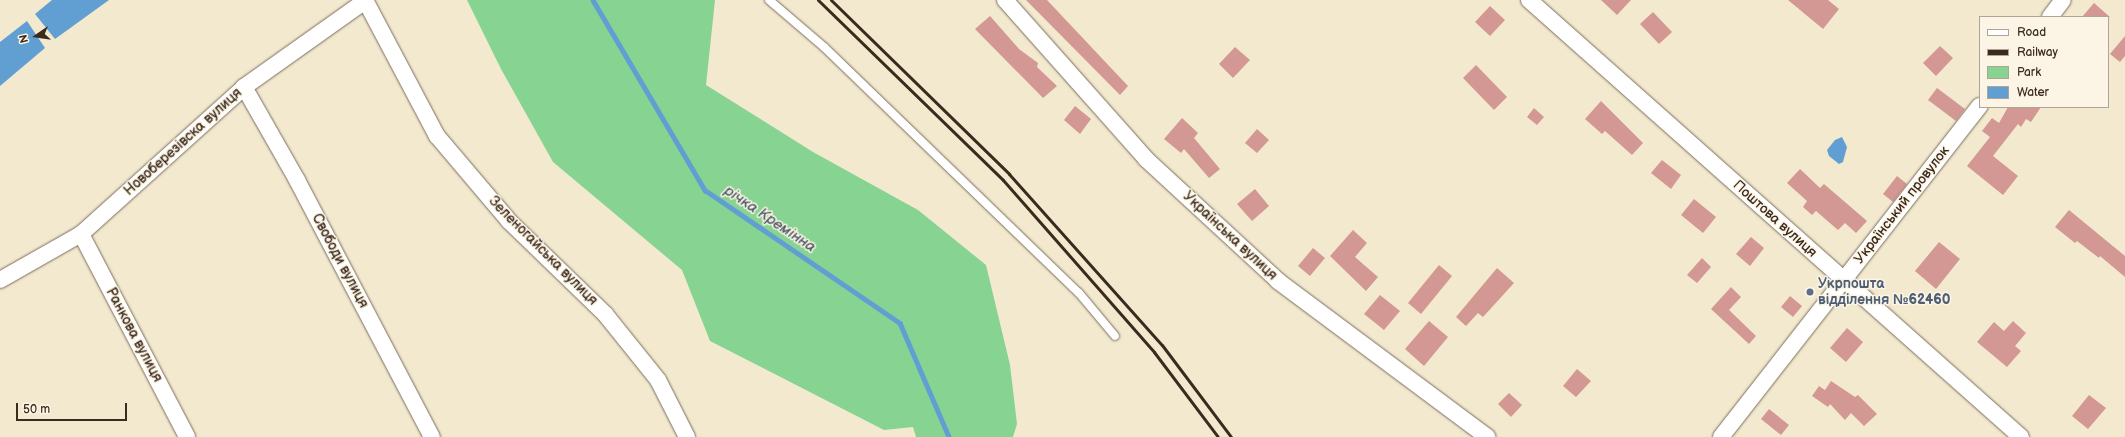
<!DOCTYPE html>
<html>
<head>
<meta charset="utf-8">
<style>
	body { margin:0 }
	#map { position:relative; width:2125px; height:437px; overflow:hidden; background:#f3e9cf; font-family:"Balsamiq Sans",sans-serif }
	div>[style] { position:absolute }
	.green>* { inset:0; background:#86d392 }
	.water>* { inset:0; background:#619fd3 }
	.stream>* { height:4.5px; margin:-2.25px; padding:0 2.25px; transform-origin:2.25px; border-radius:2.25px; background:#619fd3 }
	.building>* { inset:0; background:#d39893 }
	.roads { filter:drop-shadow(0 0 1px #7b6d5c) drop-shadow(0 0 1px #7b6d5c) }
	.lane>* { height:8px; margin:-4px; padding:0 4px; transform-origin:4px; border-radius:4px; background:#fff }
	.street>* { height:16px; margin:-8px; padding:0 8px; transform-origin:8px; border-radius:8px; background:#fff }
	.rail>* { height:3px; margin:-1.5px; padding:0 1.5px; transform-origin:1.5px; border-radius:1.5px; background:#3b2a1e }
	.dots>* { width:11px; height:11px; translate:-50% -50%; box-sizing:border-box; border:2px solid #fcf5e5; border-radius:50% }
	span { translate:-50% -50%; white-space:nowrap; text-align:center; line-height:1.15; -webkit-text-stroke:3px #fcf5e5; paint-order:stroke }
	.street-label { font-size:14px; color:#3b2a1e }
	.service-label { font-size:14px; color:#4e5e75; font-weight:700 }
	.left { translate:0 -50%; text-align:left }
	.water-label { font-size:15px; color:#4a5966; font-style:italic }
	.legend { position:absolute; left:1979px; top:16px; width:130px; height:92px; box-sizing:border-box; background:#fcf5e5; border:1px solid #afa495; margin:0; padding:5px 7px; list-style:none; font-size:12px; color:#3b2a1e }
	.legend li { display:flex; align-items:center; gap:8px; height:20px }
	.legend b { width:20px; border:1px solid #afa495 }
	.north { position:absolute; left:16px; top:16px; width:40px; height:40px; -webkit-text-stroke:3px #fcf5e5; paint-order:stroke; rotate:257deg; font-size:11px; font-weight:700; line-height:16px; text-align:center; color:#3b2a1e }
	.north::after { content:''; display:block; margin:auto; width:14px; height:18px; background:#3b2a1e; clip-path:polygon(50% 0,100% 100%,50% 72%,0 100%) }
	.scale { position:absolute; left:16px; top:403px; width:111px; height:18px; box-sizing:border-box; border:2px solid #3b2a1e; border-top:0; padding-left:5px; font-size:12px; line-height:14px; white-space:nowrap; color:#3b2a1e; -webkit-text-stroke:3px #fcf5e5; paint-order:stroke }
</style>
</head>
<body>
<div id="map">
	<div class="green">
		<div style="clip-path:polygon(467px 0,715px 0,706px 85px,813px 152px,918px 210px,986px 265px,1010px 365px,1017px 424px,1013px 437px,916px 437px,913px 427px,884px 430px,710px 341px,682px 270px,553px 162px,501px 69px)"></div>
	</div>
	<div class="water">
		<div style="clip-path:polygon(52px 0,109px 0,55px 39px,35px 14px)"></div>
		<div style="clip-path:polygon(27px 21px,45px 48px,0 86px,0 42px)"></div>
		<div style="clip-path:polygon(1842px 137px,1847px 147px,1843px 162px,1839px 164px,1829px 156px,1827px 150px,1835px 140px)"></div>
	</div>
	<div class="stream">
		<div style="left:593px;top:0;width:221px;rotate:59.5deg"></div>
		<div style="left:705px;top:190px;width:236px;rotate:34.3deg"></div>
		<div style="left:900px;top:323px;width:124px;rotate:66.7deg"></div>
	</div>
	<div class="building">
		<div style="clip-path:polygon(1026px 0,1047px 0,1128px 86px,1120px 95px)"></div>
		<div style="clip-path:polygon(1601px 0,1631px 0,1617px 15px)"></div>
		<div style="clip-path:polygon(1788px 0,1828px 0,1839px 9px,1823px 29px)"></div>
		<div style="clip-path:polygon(2094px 3px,2110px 17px,2082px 17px)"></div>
		<div style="clip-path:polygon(1490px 6px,1505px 20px,1490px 36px,1475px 22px)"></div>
		<div style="clip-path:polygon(1653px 12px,1672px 32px,1659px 44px,1640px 24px)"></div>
		<div style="clip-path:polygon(990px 16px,1019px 49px,1038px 63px,1037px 67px,1057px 86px,1043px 98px,975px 29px)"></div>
		<div style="clip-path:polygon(2125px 36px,2125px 56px,2120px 62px,2110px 54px)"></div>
		<div style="clip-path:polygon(1940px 46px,1953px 58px,1936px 76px,1923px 63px)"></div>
		<div style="clip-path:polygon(1235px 47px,1250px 60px,1233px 78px,1219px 64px)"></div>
		<div style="clip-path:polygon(1476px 65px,1507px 97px,1494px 110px,1463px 78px)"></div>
		<div style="clip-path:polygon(1937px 88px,1965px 109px,1956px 121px,1928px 100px)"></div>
		<div style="clip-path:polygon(1601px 101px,1643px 143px,1632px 155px,1605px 131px,1602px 134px,1585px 119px)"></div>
		<div style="clip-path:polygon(1075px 106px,1091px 119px,1080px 134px,1064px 120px)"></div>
		<div style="clip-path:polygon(2008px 107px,2041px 107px,2031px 122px,2026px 119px,2021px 127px,2018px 124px,1993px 156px,2018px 176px,2003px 195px,1967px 166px,1990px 137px,1982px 131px,1992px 118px,1999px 123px)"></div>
		<div style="clip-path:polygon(1534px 108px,1544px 117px,1537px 125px,1527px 117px)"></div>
		<div style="clip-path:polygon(1182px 118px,1198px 133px,1194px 138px,1220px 169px,1209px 178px,1184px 149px,1181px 153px,1164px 139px)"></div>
		<div style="clip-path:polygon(1257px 129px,1269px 140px,1257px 153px,1245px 143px)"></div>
		<div style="clip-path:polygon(1662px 160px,1681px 175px,1671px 189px,1651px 173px)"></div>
		<div style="clip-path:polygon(1800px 169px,1820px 188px,1824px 184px,1867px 221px,1856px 233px,1845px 223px,1838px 230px,1816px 211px,1812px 215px,1803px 207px,1807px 201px,1787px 183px)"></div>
		<div style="clip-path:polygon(1897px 176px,1907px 184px,1893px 202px,1883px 194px)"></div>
		<div style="clip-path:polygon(1255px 189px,1269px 206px,1252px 221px,1237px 204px)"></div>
		<div style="clip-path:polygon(1694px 199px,1716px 217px,1703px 233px,1681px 215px)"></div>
		<div style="clip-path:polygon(2069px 210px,2125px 256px,2125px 277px,2100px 256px,2099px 258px,2077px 241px,2075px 243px,2055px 227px)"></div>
		<div style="clip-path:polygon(1353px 230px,1367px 243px,1355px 257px,1378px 277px,1366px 291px,1330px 256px)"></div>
		<div style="clip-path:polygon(1751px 237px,1764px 248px,1750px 266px,1736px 254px)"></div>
		<div style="clip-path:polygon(1939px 242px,1960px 259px,1936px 289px,1915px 271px)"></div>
		<div style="clip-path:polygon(1313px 248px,1325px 258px,1310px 276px,1298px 266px)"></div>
		<div style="clip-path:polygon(1702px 258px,1711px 267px,1697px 283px,1687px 275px)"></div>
		<div style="clip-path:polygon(1439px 265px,1452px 276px,1421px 314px,1408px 303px)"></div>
		<div style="clip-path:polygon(1497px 268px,1514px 283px,1483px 317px,1478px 313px,1466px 326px,1456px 317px)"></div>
		<div style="clip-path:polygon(1731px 287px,1741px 297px,1729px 310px,1756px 336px,1749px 344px,1711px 309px)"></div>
		<div style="clip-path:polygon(1380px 295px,1400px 311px,1384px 330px,1364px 314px)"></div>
		<div style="clip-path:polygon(1790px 296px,1802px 306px,1793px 317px,1781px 307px)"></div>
		<div style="clip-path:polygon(1429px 321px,1448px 337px,1424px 366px,1405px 349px)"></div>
		<div style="clip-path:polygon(2013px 321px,2026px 333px,2015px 346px,2021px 351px,2007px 367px,1977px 342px,1994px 322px,2004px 331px)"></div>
		<div style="clip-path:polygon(1847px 328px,1863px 342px,1846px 362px,1830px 348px)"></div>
		<div style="clip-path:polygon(1577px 369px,1591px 381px,1576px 397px,1563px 386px)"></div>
		<div style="clip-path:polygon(1831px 381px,1855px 397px,1858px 395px,1877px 414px,1864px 426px,1851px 413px,1845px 420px,1830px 404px,1828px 407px,1812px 396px,1819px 386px,1825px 390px)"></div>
		<div style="clip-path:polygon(1509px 393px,1522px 405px,1511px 417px,1498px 404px)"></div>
		<div style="clip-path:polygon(2089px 395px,2106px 408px,2088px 429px,2072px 416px)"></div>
		<div style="clip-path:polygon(1769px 409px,1789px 425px,1781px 435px,1761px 419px)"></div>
	</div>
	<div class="roads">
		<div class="lane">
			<div style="left:769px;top:0;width:72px;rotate:40.5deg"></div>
			<div style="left:824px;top:47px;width:354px;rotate:44deg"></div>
			<div style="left:1079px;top:293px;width:56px;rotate:50.1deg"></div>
		</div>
		<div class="street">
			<div style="left:365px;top:0;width:154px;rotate:62.1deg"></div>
			<div style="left:437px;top:136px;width:111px;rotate:49.7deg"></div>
			<div style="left:509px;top:221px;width:134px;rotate:44.1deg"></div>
			<div style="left:605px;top:314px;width:85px;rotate:51.2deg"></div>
			<div style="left:658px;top:380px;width:64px;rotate:63deg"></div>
			<div style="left:1005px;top:0;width:213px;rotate:48.4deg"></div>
			<div style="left:1146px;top:159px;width:180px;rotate:42.7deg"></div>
			<div style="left:1278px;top:281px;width:261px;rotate:36.7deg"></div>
			<div style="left:1529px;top:0;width:658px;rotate:41.61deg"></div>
			<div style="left:2050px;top:17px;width:21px;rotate:-53deg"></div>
			<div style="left:244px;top:87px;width:107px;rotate:60.3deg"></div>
			<div style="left:297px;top:180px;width:290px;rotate:62.3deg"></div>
			<div style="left:81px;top:234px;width:229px;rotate:62.4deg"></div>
			<div style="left:0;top:280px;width:93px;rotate:-29.6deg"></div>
			<div style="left:81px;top:234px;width:219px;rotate:-42deg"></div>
			<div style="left:244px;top:87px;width:148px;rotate:-35.4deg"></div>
			<div style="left:1721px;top:437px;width:420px;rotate:-52deg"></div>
		</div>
	</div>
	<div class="rail">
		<div style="left:818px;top:0;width:258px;rotate:44.2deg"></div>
		<div style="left:1003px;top:180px;width:229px;rotate:48.7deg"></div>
		<div style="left:1154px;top:352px;width:106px;rotate:53deg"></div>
		<div style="left:831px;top:0;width:249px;rotate:44.3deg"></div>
		<div style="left:1009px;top:174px;width:229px;rotate:48.2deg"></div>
		<div style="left:1162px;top:345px;width:115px;rotate:53.1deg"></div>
	</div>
	<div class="dots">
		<div style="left:1810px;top:292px;background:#5c6f8a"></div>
	</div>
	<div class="street-label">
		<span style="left:183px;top:142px;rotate:-42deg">Новоберезівска вулиця</span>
		<span style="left:1902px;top:205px;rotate:-52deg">Український провулок</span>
		<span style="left:1775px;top:219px;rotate:42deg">Поштова вулиця</span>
		<span style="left:1230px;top:236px;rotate:43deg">Українська вулиця</span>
		<span style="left:543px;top:251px;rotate:45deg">Зеленогайська вулиця</span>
		<span style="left:340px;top:261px;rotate:62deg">Свободи вулиця</span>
		<span style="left:134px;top:335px;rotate:62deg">Ранкова вулиця</span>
	</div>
	<div class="service-label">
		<span class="left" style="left:1818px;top:292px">Укрпошта<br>відділення №62460</span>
	</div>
	<div class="water-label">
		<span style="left:770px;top:219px;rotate:34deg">річка Кремінна</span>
	</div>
	<ul class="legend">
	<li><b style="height:5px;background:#fff"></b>Road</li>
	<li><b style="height:5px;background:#3b2a1e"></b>Railway</li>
	<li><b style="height:11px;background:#86d392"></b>Park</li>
	<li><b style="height:11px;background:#619fd3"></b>Water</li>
	</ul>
	<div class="north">N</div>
	<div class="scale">50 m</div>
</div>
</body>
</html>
